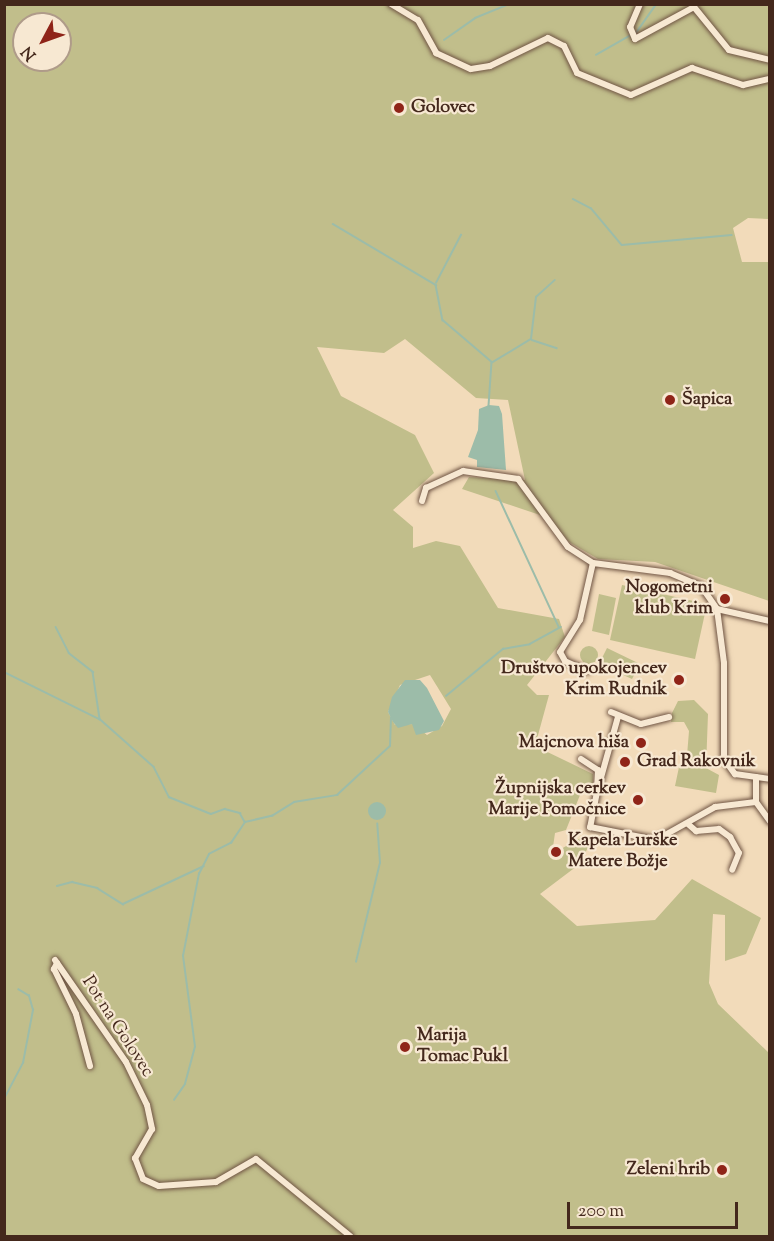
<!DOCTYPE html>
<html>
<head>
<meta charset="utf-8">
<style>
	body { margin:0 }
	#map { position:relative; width:774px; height:1241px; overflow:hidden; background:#f2dbba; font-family:"Sorts Mill Goudy",serif }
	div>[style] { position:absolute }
	.green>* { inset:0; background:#c1be8b }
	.round { border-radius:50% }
	.water>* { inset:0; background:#9cbca9 }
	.stream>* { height:1.5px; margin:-0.75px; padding:0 0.75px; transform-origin:0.75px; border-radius:0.75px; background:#9cbca9 }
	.roads { filter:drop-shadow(0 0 2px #705544) drop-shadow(0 0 2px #705544) }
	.street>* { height:6px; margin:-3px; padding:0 3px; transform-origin:3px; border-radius:3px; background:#f7e8d2 }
	.dots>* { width:16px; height:16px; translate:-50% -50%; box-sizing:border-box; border:3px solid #f7e8d2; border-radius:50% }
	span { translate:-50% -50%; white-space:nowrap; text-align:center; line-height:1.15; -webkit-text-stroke:4.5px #f7e8d2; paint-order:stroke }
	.poi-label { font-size:18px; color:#44281c; font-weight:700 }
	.left { translate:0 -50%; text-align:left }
	.right { translate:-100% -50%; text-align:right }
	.street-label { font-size:18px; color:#44281c }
	.frame { position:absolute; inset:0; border:6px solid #44281c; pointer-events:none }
	.north { position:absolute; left:12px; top:12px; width:60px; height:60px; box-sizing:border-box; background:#f7e8d2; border:2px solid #af9b89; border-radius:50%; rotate:229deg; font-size:16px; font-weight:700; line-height:24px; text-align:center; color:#44281c }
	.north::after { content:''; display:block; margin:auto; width:21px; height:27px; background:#8f2418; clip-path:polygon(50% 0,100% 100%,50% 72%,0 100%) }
	.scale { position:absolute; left:567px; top:1202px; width:171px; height:27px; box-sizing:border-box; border:3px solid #44281c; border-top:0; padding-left:8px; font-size:18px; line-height:21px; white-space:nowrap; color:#44281c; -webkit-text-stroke:4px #f7e8d2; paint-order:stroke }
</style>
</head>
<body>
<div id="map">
	<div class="green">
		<div style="clip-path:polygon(evenodd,5px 5px,769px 5px,769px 219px,748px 218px,733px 228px,742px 262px,769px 262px,769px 601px,655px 562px,598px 559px,569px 542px,549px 518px,462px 489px,469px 477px,525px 480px,508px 400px,476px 398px,405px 339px,384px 353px,317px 347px,341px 396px,415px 435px,434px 473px,393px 510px,413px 527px,413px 548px,436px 541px,460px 546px,498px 608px,559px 619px,565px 637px,527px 685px,537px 695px,549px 695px,535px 746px,593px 774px,593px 788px,580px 795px,566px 830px,555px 833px,552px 854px,584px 836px,591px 840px,581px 863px,540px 894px,577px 926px,655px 920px,692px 879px,761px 918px,746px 954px,725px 961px,725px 915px,713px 914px,709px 983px,718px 1004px,769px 1053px,769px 1236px,5px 1236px,5px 5px,24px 24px,60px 24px,60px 60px,24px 60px,24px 24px,5px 5px,430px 675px,451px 709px,442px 726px,427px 735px,413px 724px,395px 725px,388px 712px,400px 685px,430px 675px)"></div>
		<div style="clip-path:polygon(622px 585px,707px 604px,695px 659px,610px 640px)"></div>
		<div style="clip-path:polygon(599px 594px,616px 598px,609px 635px,592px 631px)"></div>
		<div class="round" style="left:580px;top:646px;width:18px;height:18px"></div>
		<div style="clip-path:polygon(607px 648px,640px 664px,632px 679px,599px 664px)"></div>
		<div style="clip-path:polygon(694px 700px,708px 714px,706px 768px,719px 775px,716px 793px,675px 786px,679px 767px,686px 768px,689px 731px,684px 722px,671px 722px,672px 713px,678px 701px)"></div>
	</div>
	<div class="water">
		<div style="clip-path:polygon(489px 405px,499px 406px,502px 414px,506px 470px,477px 467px,477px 460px,468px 457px,478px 430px,479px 409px)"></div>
		<div style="clip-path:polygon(405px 680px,420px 680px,427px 688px,444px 721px,439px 730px,416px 735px,412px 724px,398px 728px,393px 722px,388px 712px,392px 697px)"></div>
		<div class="round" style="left:368px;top:802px;width:18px;height:18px"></div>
	</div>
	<div class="stream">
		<div style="left:636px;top:33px;width:35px;rotate:-55deg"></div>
		<div style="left:444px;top:40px;width:38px;rotate:-35deg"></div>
		<div style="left:475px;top:18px;width:37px;rotate:-22deg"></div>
		<div style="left:596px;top:55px;width:40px;rotate:-29.7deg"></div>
		<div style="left:573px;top:199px;width:20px;rotate:27deg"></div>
		<div style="left:591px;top:208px;width:48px;rotate:50deg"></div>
		<div style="left:622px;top:245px;width:110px;rotate:-5.2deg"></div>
		<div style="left:333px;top:224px;width:120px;rotate:30.6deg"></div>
		<div style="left:436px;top:285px;width:36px;rotate:79deg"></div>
		<div style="left:443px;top:320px;width:65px;rotate:40.6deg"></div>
		<div style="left:492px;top:362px;width:44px;rotate:93.9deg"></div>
		<div style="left:436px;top:283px;width:54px;rotate:-62.5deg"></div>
		<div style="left:532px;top:340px;width:26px;rotate:18deg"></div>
		<div style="left:493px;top:362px;width:44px;rotate:-31.2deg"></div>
		<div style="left:531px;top:339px;width:42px;rotate:-83.2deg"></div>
		<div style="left:536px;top:297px;width:25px;rotate:-42deg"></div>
		<div style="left:496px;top:491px;width:150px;rotate:65.1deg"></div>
		<div style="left:56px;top:627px;width:29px;rotate:63deg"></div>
		<div style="left:69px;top:653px;width:31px;rotate:38deg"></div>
		<div style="left:93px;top:672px;width:48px;rotate:81.5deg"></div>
		<div style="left:100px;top:719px;width:72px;rotate:41.6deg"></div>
		<div style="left:154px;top:767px;width:34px;rotate:63deg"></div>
		<div style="left:169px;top:797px;width:45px;rotate:22deg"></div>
		<div style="left:211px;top:814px;width:15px;rotate:-20deg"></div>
		<div style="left:225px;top:809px;width:16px;rotate:15deg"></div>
		<div style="left:240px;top:813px;width:10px;rotate:61deg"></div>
		<div style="left:245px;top:822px;width:28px;rotate:-13deg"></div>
		<div style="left:272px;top:816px;width:26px;rotate:-32deg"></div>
		<div style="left:294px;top:802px;width:44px;rotate:-9.2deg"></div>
		<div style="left:337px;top:795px;width:72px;rotate:-42.8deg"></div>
		<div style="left:390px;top:746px;width:28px;rotate:-88deg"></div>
		<div style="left:4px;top:672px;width:106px;rotate:26.3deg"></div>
		<div style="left:446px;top:696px;width:74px;rotate:-39.5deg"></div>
		<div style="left:503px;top:649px;width:27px;rotate:-10deg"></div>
		<div style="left:530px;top:644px;width:35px;rotate:-29deg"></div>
		<div style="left:57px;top:886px;width:16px;rotate:-15deg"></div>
		<div style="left:72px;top:882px;width:26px;rotate:13deg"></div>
		<div style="left:97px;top:888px;width:31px;rotate:32deg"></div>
		<div style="left:123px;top:904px;width:89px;rotate:-25.1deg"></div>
		<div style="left:356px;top:962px;width:102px;rotate:-76.4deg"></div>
		<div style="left:380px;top:863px;width:39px;rotate:-94deg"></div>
		<div style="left:4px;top:1099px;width:41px;rotate:-62.2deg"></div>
		<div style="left:23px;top:1063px;width:54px;rotate:-79.3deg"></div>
		<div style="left:33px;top:1010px;width:15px;rotate:-106deg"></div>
		<div style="left:29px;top:996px;width:12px;rotate:-149deg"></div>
		<div style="left:174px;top:1100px;width:19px;rotate:-55deg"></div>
		<div style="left:185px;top:1084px;width:38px;rotate:-75deg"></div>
		<div style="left:195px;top:1047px;width:92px;rotate:-97.5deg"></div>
		<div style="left:183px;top:956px;width:84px;rotate:-79deg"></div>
		<div style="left:199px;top:874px;width:22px;rotate:-63deg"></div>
		<div style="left:209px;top:854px;width:25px;rotate:-27deg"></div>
		<div style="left:231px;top:843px;width:25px;rotate:-56deg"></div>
	</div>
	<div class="roads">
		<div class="street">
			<div style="left:391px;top:4px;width:31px;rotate:31deg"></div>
			<div style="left:418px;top:20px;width:38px;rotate:61deg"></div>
			<div style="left:436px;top:53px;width:38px;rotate:25deg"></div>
			<div style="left:471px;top:69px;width:19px;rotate:-9deg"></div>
			<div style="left:490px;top:66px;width:64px;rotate:-25.8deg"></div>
			<div style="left:548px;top:38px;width:18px;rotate:27deg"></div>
			<div style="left:564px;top:46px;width:30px;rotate:64deg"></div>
			<div style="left:577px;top:73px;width:58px;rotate:22.2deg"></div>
			<div style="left:631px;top:95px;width:67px;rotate:-23.9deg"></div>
			<div style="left:692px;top:68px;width:54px;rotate:18.4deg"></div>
			<div style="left:743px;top:85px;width:28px;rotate:-13deg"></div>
			<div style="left:640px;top:4px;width:25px;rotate:113deg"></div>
			<div style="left:630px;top:27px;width:13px;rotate:67deg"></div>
			<div style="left:635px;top:39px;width:67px;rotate:-28.5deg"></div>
			<div style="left:694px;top:7px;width:55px;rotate:50.9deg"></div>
			<div style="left:729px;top:50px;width:42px;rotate:13.7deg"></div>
			<div style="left:422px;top:501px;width:14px;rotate:-73deg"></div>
			<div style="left:426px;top:488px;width:41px;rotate:-24.7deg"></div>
			<div style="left:463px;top:471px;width:56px;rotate:8.3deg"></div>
			<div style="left:518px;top:479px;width:84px;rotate:53.7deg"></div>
			<div style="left:568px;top:547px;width:30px;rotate:33deg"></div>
			<div style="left:593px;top:563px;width:78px;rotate:7.4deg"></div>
			<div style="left:670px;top:573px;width:34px;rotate:23deg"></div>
			<div style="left:701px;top:586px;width:28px;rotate:55deg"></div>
			<div style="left:717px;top:609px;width:54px;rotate:82.6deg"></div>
			<div style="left:724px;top:663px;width:96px;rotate:90deg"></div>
			<div style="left:724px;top:759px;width:19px;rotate:54deg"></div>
			<div style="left:735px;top:774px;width:35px;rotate:8deg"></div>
			<div style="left:717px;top:609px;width:54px;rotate:12.8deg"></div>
			<div style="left:587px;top:671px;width:24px;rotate:-156deg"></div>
			<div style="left:565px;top:661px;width:10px;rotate:-119deg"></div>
			<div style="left:560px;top:652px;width:38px;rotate:-58deg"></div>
			<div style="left:580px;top:620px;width:58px;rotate:-77.2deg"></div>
			<div style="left:611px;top:712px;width:32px;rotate:22deg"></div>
			<div style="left:641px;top:724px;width:29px;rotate:-14deg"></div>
			<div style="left:581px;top:759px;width:20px;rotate:33deg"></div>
			<div style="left:598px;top:770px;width:22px;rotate:93deg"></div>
			<div style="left:597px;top:792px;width:78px;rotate:-74.4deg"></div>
			<div style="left:756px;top:777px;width:25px;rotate:90deg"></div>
			<div style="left:756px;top:802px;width:24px;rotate:54deg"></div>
			<div style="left:597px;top:792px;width:36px;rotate:101deg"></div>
			<div style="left:590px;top:827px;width:67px;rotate:11.1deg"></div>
			<div style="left:656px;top:840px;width:68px;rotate:-29.2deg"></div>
			<div style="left:715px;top:807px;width:41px;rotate:-7deg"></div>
			<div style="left:688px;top:824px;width:11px;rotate:41deg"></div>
			<div style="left:696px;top:831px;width:23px;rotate:-5deg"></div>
			<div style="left:719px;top:829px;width:14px;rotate:36deg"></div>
			<div style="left:730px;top:837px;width:18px;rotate:61deg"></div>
			<div style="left:739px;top:853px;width:18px;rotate:112deg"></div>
			<div style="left:55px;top:960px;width:124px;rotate:55.2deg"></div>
			<div style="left:126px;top:1062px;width:48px;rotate:64deg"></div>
			<div style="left:147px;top:1105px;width:25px;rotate:78deg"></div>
			<div style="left:152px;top:1129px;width:34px;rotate:120deg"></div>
			<div style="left:135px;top:1158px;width:22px;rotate:69deg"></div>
			<div style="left:143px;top:1179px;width:17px;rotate:24deg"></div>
			<div style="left:159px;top:1186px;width:57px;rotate:-4deg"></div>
			<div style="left:216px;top:1182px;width:46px;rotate:-29.9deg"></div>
			<div style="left:256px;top:1159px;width:122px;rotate:39.3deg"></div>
			<div style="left:57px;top:963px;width:7px;rotate:117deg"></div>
			<div style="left:54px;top:969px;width:50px;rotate:63.9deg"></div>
			<div style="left:76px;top:1014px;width:54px;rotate:74.9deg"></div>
		</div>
	</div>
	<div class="dots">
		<div style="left:399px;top:108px;background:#8f2418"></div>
		<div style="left:670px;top:400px;background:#8f2418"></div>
		<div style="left:725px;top:599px;background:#8f2418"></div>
		<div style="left:679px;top:680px;background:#8f2418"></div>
		<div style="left:641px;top:743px;background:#8f2418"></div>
		<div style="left:625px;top:762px;background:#8f2418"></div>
		<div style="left:638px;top:800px;background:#8f2418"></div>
		<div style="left:556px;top:852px;background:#8f2418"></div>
		<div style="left:405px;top:1047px;background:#8f2418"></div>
		<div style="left:722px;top:1170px;background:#8f2418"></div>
	</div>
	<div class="poi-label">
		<span class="left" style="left:411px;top:108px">Golovec</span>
		<span class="left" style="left:682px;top:400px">Šapica</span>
		<span class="right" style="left:713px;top:599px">Nogometni<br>klub Krim</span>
		<span class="right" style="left:667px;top:680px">Društvo upokojencev<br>Krim Rudnik</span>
		<span class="right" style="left:629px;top:743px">Majcnova hiša</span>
		<span class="left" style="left:637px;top:762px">Grad Rakovnik</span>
		<span class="right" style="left:626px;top:800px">Župnijska cerkev<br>Marije Pomočnice</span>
		<span class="left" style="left:568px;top:852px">Kapela Lurške<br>Matere Božje</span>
		<span class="left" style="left:417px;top:1047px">Marija<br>Tomac Pukl</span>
		<span class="right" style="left:710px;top:1170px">Zeleni hrib</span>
	</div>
	<div class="street-label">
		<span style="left:117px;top:1027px;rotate:57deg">Pot na Golovec</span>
	</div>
	<div class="frame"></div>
	<div class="north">N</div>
	<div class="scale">200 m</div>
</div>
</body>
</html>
